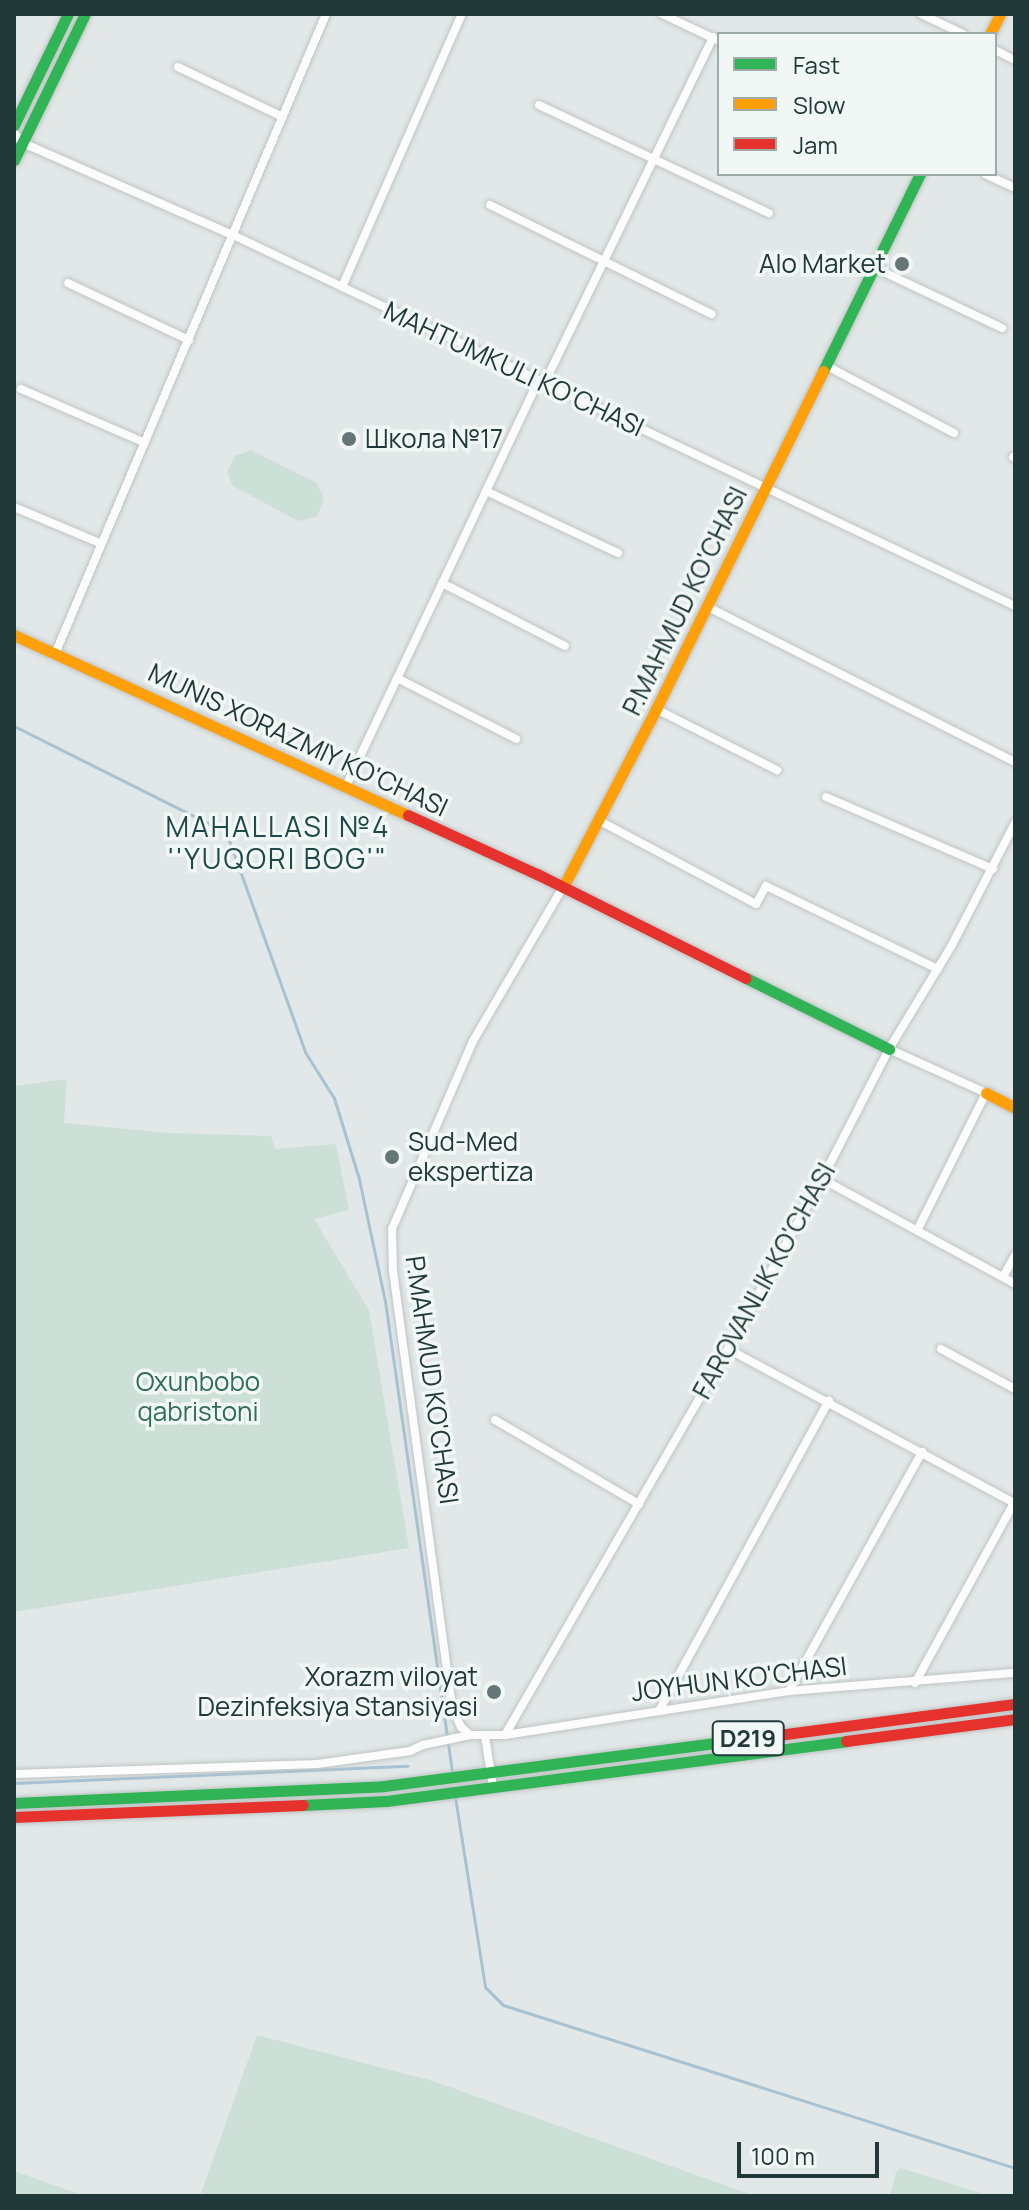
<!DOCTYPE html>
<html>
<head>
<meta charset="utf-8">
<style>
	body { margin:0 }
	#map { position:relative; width:1029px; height:2210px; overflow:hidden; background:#e2e8e7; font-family:Manrope,sans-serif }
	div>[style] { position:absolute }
	.green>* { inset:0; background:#cde0d8 }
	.stream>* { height:3px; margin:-1.5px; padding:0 1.5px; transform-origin:1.5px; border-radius:1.5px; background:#a6c2d3 }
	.roads { filter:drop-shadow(0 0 2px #bfc4c4) drop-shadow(0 0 2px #bfc4c4) }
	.street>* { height:8px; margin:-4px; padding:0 4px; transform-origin:4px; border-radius:4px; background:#fbfcfb }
	.fast>* { height:11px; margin:-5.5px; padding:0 5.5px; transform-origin:5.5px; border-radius:5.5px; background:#30b455 }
	.slow>* { height:11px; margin:-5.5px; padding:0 5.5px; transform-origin:5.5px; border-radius:5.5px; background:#ff9f0a }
	.jam>* { height:11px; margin:-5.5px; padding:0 5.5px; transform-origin:5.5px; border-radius:5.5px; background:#e5322d }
	.dots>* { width:22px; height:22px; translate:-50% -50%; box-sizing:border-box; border:4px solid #f0f7f5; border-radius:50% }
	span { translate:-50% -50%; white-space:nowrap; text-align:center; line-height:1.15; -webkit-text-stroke:7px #f0f7f5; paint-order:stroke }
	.shield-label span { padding:2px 6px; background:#f0f7f5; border:2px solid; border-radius:6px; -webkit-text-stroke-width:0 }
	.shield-label { font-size:24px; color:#223939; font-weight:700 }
	.poi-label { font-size:26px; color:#223939 }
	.right { translate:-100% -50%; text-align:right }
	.left { translate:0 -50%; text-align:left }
	.street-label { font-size:26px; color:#223939 }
	.park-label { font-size:26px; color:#306c57 }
	.neighbourhood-label { font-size:28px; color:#204949; letter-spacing:2px }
	.frame { position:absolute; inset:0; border:16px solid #223939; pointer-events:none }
	.legend { position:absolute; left:717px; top:32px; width:280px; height:144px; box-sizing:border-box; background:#f0f7f5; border:2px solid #9eabaa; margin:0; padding:10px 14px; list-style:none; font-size:24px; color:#223939 }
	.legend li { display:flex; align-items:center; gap:16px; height:40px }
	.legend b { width:40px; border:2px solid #9eabaa }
	.scale { position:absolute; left:737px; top:2142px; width:142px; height:36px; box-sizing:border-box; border:4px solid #223939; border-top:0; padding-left:10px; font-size:24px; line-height:28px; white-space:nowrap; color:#223939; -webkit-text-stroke:6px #f0f7f5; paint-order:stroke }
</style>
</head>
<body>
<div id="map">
	<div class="green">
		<div style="clip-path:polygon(251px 450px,317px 483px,324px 499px,317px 517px,298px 521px,233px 486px,227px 472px,235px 456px)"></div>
		<div style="clip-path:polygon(67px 1079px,64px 1123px,169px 1133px,271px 1136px,275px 1149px,336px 1144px,349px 1210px,314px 1219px,369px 1310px,409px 1548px,14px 1612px,14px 1086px)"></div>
		<div style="clip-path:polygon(257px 2035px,433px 2081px,755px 2196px,200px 2196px)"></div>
		<div style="clip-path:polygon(901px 2168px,990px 2196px,890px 2196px,896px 2172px)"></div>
		<div style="clip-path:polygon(14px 2171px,85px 2196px,14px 2196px)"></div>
	</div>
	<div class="stream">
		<div style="left:14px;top:726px;width:237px;rotate:26.6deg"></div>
		<div style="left:226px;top:832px;width:234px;rotate:70.2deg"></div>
		<div style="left:305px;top:1052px;width:54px;rotate:57.8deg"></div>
		<div style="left:334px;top:1098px;width:85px;rotate:72.8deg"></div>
		<div style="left:359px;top:1179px;width:125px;rotate:78deg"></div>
		<div style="left:385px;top:1301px;width:478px;rotate:81.9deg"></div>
		<div style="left:14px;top:1783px;width:394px;rotate:-2.5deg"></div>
		<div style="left:455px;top:1797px;width:192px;rotate:81deg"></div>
		<div style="left:485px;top:1987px;width:25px;rotate:45deg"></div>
		<div style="left:503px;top:2005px;width:537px;rotate:17.66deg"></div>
	</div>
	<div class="roads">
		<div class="street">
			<div style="left:662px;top:14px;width:63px;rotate:25.3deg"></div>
			<div style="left:921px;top:14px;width:47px;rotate:25.5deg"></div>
			<div style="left:995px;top:50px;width:22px;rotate:27deg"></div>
			<div style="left:178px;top:67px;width:116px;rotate:25.5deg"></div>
			<div style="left:539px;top:105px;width:254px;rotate:25.2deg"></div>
			<div style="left:14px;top:133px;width:13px;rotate:48deg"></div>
			<div style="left:23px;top:143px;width:232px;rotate:23.7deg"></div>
			<div style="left:235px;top:236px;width:863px;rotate:25.38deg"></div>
			<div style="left:985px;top:174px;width:33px;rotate:25deg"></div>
			<div style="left:490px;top:205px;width:247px;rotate:26.2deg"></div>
			<div style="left:873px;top:267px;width:143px;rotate:25.3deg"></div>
			<div style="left:68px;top:283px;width:134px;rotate:25.2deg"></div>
			<div style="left:342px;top:287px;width:298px;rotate:-66.3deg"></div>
			<div style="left:825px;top:365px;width:146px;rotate:27.8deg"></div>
			<div style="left:544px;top:384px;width:386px;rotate:-64deg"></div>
			<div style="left:21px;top:389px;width:135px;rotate:23.5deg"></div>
			<div style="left:1013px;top:457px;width:2px;rotate:27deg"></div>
			<div style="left:486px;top:491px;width:146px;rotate:25.2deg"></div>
			<div style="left:14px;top:507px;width:95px;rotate:22.8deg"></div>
			<div style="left:442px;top:583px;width:138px;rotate:27.1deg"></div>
			<div style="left:706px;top:606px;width:346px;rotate:26.8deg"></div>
			<div style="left:55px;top:654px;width:695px;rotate:-67.05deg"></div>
			<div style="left:397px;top:678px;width:134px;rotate:27.1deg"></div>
			<div style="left:656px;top:709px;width:136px;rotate:26.8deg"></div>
			<div style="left:346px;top:786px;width:448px;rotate:-64.6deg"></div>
			<div style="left:826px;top:797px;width:182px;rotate:23.3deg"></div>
			<div style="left:598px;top:820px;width:179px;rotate:28deg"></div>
			<div style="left:756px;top:904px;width:21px;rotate:-61deg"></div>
			<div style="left:766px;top:886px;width:191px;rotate:25.8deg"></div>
			<div style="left:473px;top:1041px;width:178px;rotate:-59.7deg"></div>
			<div style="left:889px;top:1049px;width:107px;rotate:24.4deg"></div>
			<div style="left:986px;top:1093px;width:152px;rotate:116.6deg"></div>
			<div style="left:822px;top:1179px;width:220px;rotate:28.5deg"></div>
			<div style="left:1003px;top:1277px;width:25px;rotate:-61deg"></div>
			<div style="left:728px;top:1349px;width:325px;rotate:28.3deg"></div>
			<div style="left:941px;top:1349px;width:84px;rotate:28.4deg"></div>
			<div style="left:495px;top:1420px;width:167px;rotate:30.3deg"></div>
			<div style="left:915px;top:1683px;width:208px;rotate:-61.2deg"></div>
			<div style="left:789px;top:1691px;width:274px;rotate:-60.9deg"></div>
			<div style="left:659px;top:1711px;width:354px;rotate:-61.3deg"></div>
			<div style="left:470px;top:1735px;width:12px;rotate:-138deg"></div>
			<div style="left:461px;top:1727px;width:22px;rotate:-114deg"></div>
			<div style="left:452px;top:1707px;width:439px;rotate:-97.7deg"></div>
			<div style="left:393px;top:1272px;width:43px;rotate:-91.3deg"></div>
			<div style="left:392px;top:1229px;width:207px;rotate:-66.7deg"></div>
			<div style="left:505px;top:1735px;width:446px;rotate:-60deg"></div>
			<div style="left:728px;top:1349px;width:194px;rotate:-61.1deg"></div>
			<div style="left:822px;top:1179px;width:146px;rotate:-62.7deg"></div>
			<div style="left:889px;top:1049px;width:122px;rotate:-58.8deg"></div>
			<div style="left:952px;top:945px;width:137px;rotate:-62.7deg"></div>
			<div style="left:485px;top:1736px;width:52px;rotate:81.1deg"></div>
			<div style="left:14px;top:1774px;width:303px;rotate:-1.9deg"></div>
			<div style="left:317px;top:1764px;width:94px;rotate:-8deg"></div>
			<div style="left:410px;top:1751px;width:14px;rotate:-25deg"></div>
			<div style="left:423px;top:1745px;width:48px;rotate:-12deg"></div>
			<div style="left:470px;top:1735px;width:35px"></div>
			<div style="left:505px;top:1735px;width:287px;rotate:-8.8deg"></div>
			<div style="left:789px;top:1691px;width:227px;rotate:-4.6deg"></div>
		</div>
		<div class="fast">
			<div style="left:14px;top:125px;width:123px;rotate:-64.1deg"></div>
			<div style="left:14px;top:160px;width:162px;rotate:-64.1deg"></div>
			<div style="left:823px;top:371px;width:220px;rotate:-63.8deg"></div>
			<div style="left:746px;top:978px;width:160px;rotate:26.4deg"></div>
			<div style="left:14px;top:1803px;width:370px;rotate:-2.6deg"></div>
			<div style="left:384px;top:1786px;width:367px;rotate:-7.4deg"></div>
			<div style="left:303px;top:1805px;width:83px;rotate:-2.8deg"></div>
			<div style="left:386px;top:1801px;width:464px;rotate:-7.4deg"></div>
		</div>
		<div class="slow">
			<div style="left:990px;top:34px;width:22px;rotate:-63deg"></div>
			<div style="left:14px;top:635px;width:433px;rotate:24.6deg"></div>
			<div style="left:563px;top:887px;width:201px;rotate:-62.4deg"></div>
			<div style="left:656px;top:709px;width:377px;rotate:-63.7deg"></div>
			<div style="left:986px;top:1093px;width:33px;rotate:27deg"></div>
		</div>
		<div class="jam">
			<div style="left:408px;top:815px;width:142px;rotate:24.6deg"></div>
			<div style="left:537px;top:874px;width:233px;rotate:26.5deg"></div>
			<div style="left:748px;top:1739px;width:269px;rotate:-7.5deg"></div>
			<div style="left:846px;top:1741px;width:170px;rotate:-7.4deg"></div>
			<div style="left:14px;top:1817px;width:289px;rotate:-2.4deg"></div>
		</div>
	</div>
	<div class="dots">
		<div style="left:902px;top:264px;background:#657676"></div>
		<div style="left:349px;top:439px;background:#657676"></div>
		<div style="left:392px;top:1157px;background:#657676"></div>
		<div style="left:494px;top:1692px;background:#657676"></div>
	</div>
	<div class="shield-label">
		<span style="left:748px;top:1738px">D219</span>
	</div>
	<div class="poi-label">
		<span class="right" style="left:886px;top:264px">Alo Market</span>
		<span class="left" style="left:365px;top:439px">Школа №17</span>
		<span class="left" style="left:408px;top:1157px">Sud-Med<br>ekspertiza</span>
		<span class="right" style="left:478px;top:1692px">Xorazm viloyat<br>Dezinfeksiya Stansiyasi</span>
	</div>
	<div class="street-label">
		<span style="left:514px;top:369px;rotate:25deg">MAHTUMKULI KO'CHASI</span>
		<span style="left:685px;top:601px;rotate:-64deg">P.MAHMUD KO'CHASI</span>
		<span style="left:298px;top:740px;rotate:25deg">MUNIS XORAZMIY KO'CHASI</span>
		<span style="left:764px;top:1281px;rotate:-61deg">FAROVANLIK KO'CHASI</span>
		<span style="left:432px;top:1380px;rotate:82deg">P.MAHMUD KO'CHASI</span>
		<span style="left:739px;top:1679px;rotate:-7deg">JOYHUN KO'CHASI</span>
	</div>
	<div class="park-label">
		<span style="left:198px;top:1397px">Oxunbobo<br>qabristoni</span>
	</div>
	<div class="neighbourhood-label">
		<span style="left:278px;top:842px">MAHALLASI №4<br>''YUQORI BOG'"</span>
	</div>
	<div class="frame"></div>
	<ul class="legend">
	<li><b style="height:10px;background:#30b455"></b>Fast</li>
	<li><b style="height:10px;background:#ff9f0a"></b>Slow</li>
	<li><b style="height:10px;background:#e5322d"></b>Jam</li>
	</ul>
	<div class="scale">100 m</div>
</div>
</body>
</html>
